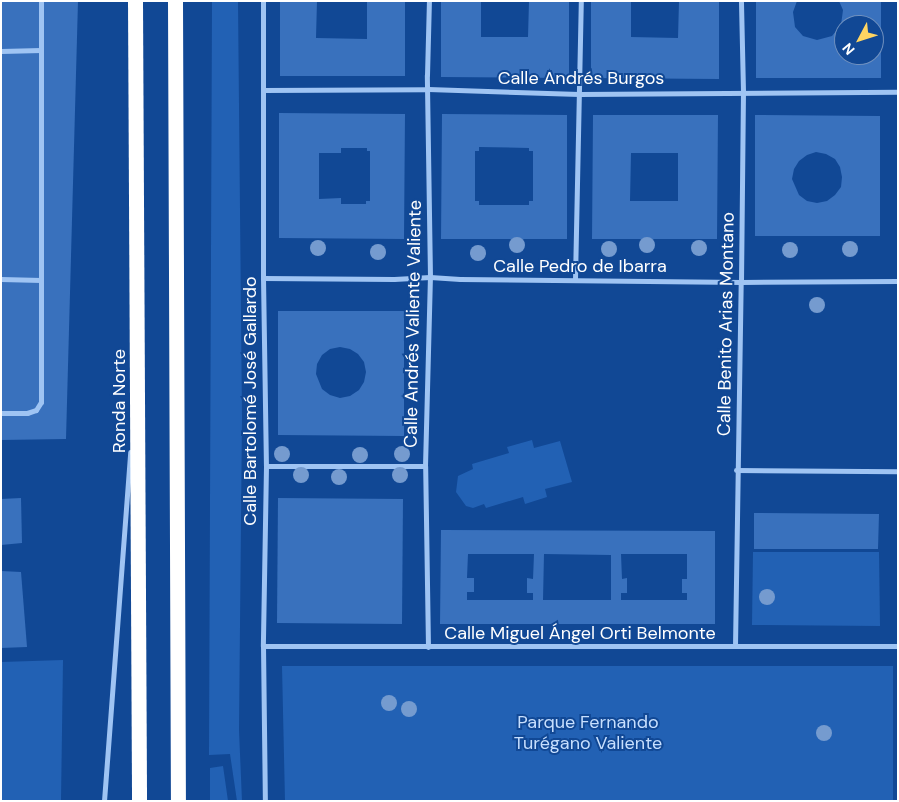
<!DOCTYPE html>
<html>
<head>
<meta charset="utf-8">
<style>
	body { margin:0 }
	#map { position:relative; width:899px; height:802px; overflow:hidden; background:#114895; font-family:"DM Sans",sans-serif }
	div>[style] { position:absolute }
	.green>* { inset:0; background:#2261b4 }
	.building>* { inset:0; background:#3971bd }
	.street>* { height:5px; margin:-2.5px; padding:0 2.5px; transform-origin:2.5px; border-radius:2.5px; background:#9fc4f3 }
	.highway>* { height:15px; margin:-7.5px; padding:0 7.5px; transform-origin:7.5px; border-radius:7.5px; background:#fff }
	.trees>* { width:16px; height:16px; margin:-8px; border-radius:50%; background:#759bcf }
	span { translate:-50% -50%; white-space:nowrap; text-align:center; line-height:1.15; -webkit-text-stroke:4px #114895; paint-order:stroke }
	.street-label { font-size:18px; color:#fff }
	.park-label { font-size:18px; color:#c7dffe }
	.frame { position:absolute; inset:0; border:2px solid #fff; pointer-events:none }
	.north { position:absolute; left:834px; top:15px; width:50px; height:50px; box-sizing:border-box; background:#114895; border:1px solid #7091bf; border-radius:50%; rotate:230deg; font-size:14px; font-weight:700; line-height:20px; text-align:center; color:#fff }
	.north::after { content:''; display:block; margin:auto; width:18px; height:22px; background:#ffd562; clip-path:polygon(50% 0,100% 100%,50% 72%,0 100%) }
</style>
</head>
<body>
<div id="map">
	<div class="green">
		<div style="clip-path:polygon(212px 1px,238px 1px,242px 417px,239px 730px,242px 801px,237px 801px,230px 754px,209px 755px)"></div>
		<div style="clip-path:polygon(532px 440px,534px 448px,560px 441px,572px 482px,545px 489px,547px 497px,525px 504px,523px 497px,486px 508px,484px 504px,473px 508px,466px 506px,456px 492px,458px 476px,473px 469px,472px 464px,509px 453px,507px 447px)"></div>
		<div style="clip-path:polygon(753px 552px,879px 552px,880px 626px,752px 625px)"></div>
		<div style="clip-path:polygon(63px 660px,61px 801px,1px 801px,1px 662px)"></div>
		<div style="clip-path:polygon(282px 666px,893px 666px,893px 801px,285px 801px)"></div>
		<div style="clip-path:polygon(223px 766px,228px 801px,210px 801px,210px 768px)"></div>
	</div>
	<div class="building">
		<div style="clip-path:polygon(1px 1px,78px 1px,66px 439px,1px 440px)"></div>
		<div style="clip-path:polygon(280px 1px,317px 1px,316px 38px,367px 39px,367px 1px,405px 1px,405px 76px,280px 76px)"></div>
		<div style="clip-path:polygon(441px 1px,481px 1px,481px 37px,528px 37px,529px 1px,569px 1px,569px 78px,441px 77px)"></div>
		<div style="clip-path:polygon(591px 1px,631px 1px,631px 37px,678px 38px,679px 1px,719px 1px,719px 79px,591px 78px)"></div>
		<div style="clip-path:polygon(evenodd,756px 1px,797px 1px,793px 12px,795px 27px,803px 36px,817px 40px,832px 36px,841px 25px,843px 10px,839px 1px,881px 1px,881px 78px,756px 78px,756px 1px,844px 25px,874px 25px,874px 55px,844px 55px,844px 25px)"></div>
		<div style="clip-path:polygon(evenodd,279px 113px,405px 114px,404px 239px,279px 238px,279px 113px,341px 148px,367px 148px,367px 151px,370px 151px,370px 201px,366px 201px,366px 204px,341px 204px,341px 198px,319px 199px,319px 153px,341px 153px,341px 148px)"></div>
		<div style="clip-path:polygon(evenodd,442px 114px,567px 115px,567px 239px,441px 239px,442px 114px,479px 147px,529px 148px,529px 151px,533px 151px,533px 201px,529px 201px,529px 205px,479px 205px,479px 201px,475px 201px,475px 151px,479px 151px,479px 147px)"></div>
		<div style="clip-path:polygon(evenodd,593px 115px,718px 115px,717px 239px,592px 239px,593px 115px,631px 153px,678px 153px,678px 201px,630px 201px,631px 153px)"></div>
		<div style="clip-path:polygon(evenodd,755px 115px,880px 116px,880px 236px,755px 236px,755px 115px,816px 152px,826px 154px,835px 159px,840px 167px,842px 177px,841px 187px,835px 195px,827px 201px,817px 203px,807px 201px,799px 195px,792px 179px,794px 169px,799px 161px,807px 155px,816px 152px)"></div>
		<div style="clip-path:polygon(evenodd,278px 311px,404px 311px,404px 436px,278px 435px,278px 311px,340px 347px,350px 349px,358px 354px,364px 362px,366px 372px,364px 382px,359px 390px,350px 396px,340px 398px,330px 395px,322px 389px,316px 374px,317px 364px,322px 355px,330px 349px,340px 347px)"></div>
		<div style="clip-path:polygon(21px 498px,22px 543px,1px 545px,1px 499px)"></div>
		<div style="clip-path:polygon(278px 498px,403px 499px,402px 624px,277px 623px)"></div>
		<div style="clip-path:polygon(754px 513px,879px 514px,878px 549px,754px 549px)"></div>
		<div style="clip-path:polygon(evenodd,441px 530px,715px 531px,715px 624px,440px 624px,441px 530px,468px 554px,534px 554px,533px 579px,527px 578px,527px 593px,533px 593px,533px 600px,467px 600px,467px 592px,474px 592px,474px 578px,467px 578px,468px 554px,441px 530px,544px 554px,611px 555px,611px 600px,543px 600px,544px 554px,441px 530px,621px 554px,687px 554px,687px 579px,682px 579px,682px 593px,687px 593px,687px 600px,621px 600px,621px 593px,627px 593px,627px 578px,622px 579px,621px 554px)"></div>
		<div style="clip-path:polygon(1px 571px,21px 572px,27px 647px,1px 648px)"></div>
	</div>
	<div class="street">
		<div style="left:263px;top:1px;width:277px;rotate:90deg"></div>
		<div style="left:263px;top:278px;width:188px;rotate:89.1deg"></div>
		<div style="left:266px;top:466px;width:180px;rotate:91deg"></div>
		<div style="left:263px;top:646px;width:155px;rotate:89.3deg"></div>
		<div style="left:1px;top:51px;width:40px;rotate:-1.4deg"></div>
		<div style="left:263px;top:90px;width:165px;rotate:-0.3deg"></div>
		<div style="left:428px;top:89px;width:151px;rotate:1.9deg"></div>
		<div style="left:579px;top:94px;width:319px;rotate:-0.4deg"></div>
		<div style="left:263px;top:278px;width:131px;rotate:0.4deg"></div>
		<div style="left:394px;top:279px;width:36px;rotate:-3deg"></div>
		<div style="left:430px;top:277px;width:30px;rotate:4deg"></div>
		<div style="left:460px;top:279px;width:281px;rotate:0.6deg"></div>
		<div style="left:741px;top:282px;width:157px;rotate:-0.4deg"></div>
		<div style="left:1px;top:279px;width:40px;rotate:1.4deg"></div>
		<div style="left:575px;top:279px;width:278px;rotate:-88.8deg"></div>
		<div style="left:1px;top:413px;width:26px"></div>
		<div style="left:27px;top:413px;width:9px;rotate:-18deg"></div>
		<div style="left:36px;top:410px;width:9px;rotate:-58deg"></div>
		<div style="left:41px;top:402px;width:401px;rotate:-90deg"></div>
		<div style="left:266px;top:466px;width:159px"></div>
		<div style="left:736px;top:470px;width:162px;rotate:0.4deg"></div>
		<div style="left:263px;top:646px;width:635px"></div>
		<div style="left:735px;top:646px;width:364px;rotate:-89.1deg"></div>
		<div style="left:741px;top:282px;width:191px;rotate:-89.4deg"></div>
		<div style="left:743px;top:91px;width:90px;rotate:-91.3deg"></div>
		<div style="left:428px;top:647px;width:181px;rotate:-90.9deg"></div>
		<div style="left:425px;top:466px;width:189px;rotate:-88.5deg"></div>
		<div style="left:430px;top:277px;width:202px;rotate:-90.9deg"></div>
		<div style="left:427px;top:75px;width:74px;rotate:-88.5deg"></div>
		<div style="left:104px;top:801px;width:350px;rotate:-85.7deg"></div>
	</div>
	<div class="highway">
		<div style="left:135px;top:1px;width:800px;rotate:89.71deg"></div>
		<div style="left:175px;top:1px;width:800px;rotate:89.79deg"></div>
	</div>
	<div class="trees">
		<div style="left:517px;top:245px"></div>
		<div style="left:647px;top:245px"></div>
		<div style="left:318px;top:248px"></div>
		<div style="left:699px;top:248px"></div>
		<div style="left:609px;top:249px"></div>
		<div style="left:850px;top:249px"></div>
		<div style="left:790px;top:250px"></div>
		<div style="left:378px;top:252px"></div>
		<div style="left:478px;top:253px"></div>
		<div style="left:817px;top:305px"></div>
		<div style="left:282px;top:454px"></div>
		<div style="left:402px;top:454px"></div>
		<div style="left:360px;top:455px"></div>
		<div style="left:301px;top:475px"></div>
		<div style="left:400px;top:475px"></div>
		<div style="left:339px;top:477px"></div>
		<div style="left:767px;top:597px"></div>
		<div style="left:389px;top:703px"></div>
		<div style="left:409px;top:709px"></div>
		<div style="left:824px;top:733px"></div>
	</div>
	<div class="street-label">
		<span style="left:581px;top:78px">Calle Andrés Burgos</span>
		<span style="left:580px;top:266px">Calle Pedro de Ibarra</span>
		<span style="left:413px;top:324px;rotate:-89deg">Calle Andrés Valiente Valiente</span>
		<span style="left:726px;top:324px;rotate:-89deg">Calle Benito Arias Montano</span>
		<span style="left:119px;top:401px;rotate:-90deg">Ronda Norte</span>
		<span style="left:250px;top:401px;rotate:-90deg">Calle Bartolomé José Gallardo</span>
		<span style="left:580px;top:633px">Calle Miguel Ángel Orti Belmonte</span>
	</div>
	<div class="park-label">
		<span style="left:588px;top:733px">Parque Fernando<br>Turégano Valiente</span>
	</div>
	<div class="frame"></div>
	<div class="north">N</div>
</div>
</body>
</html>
